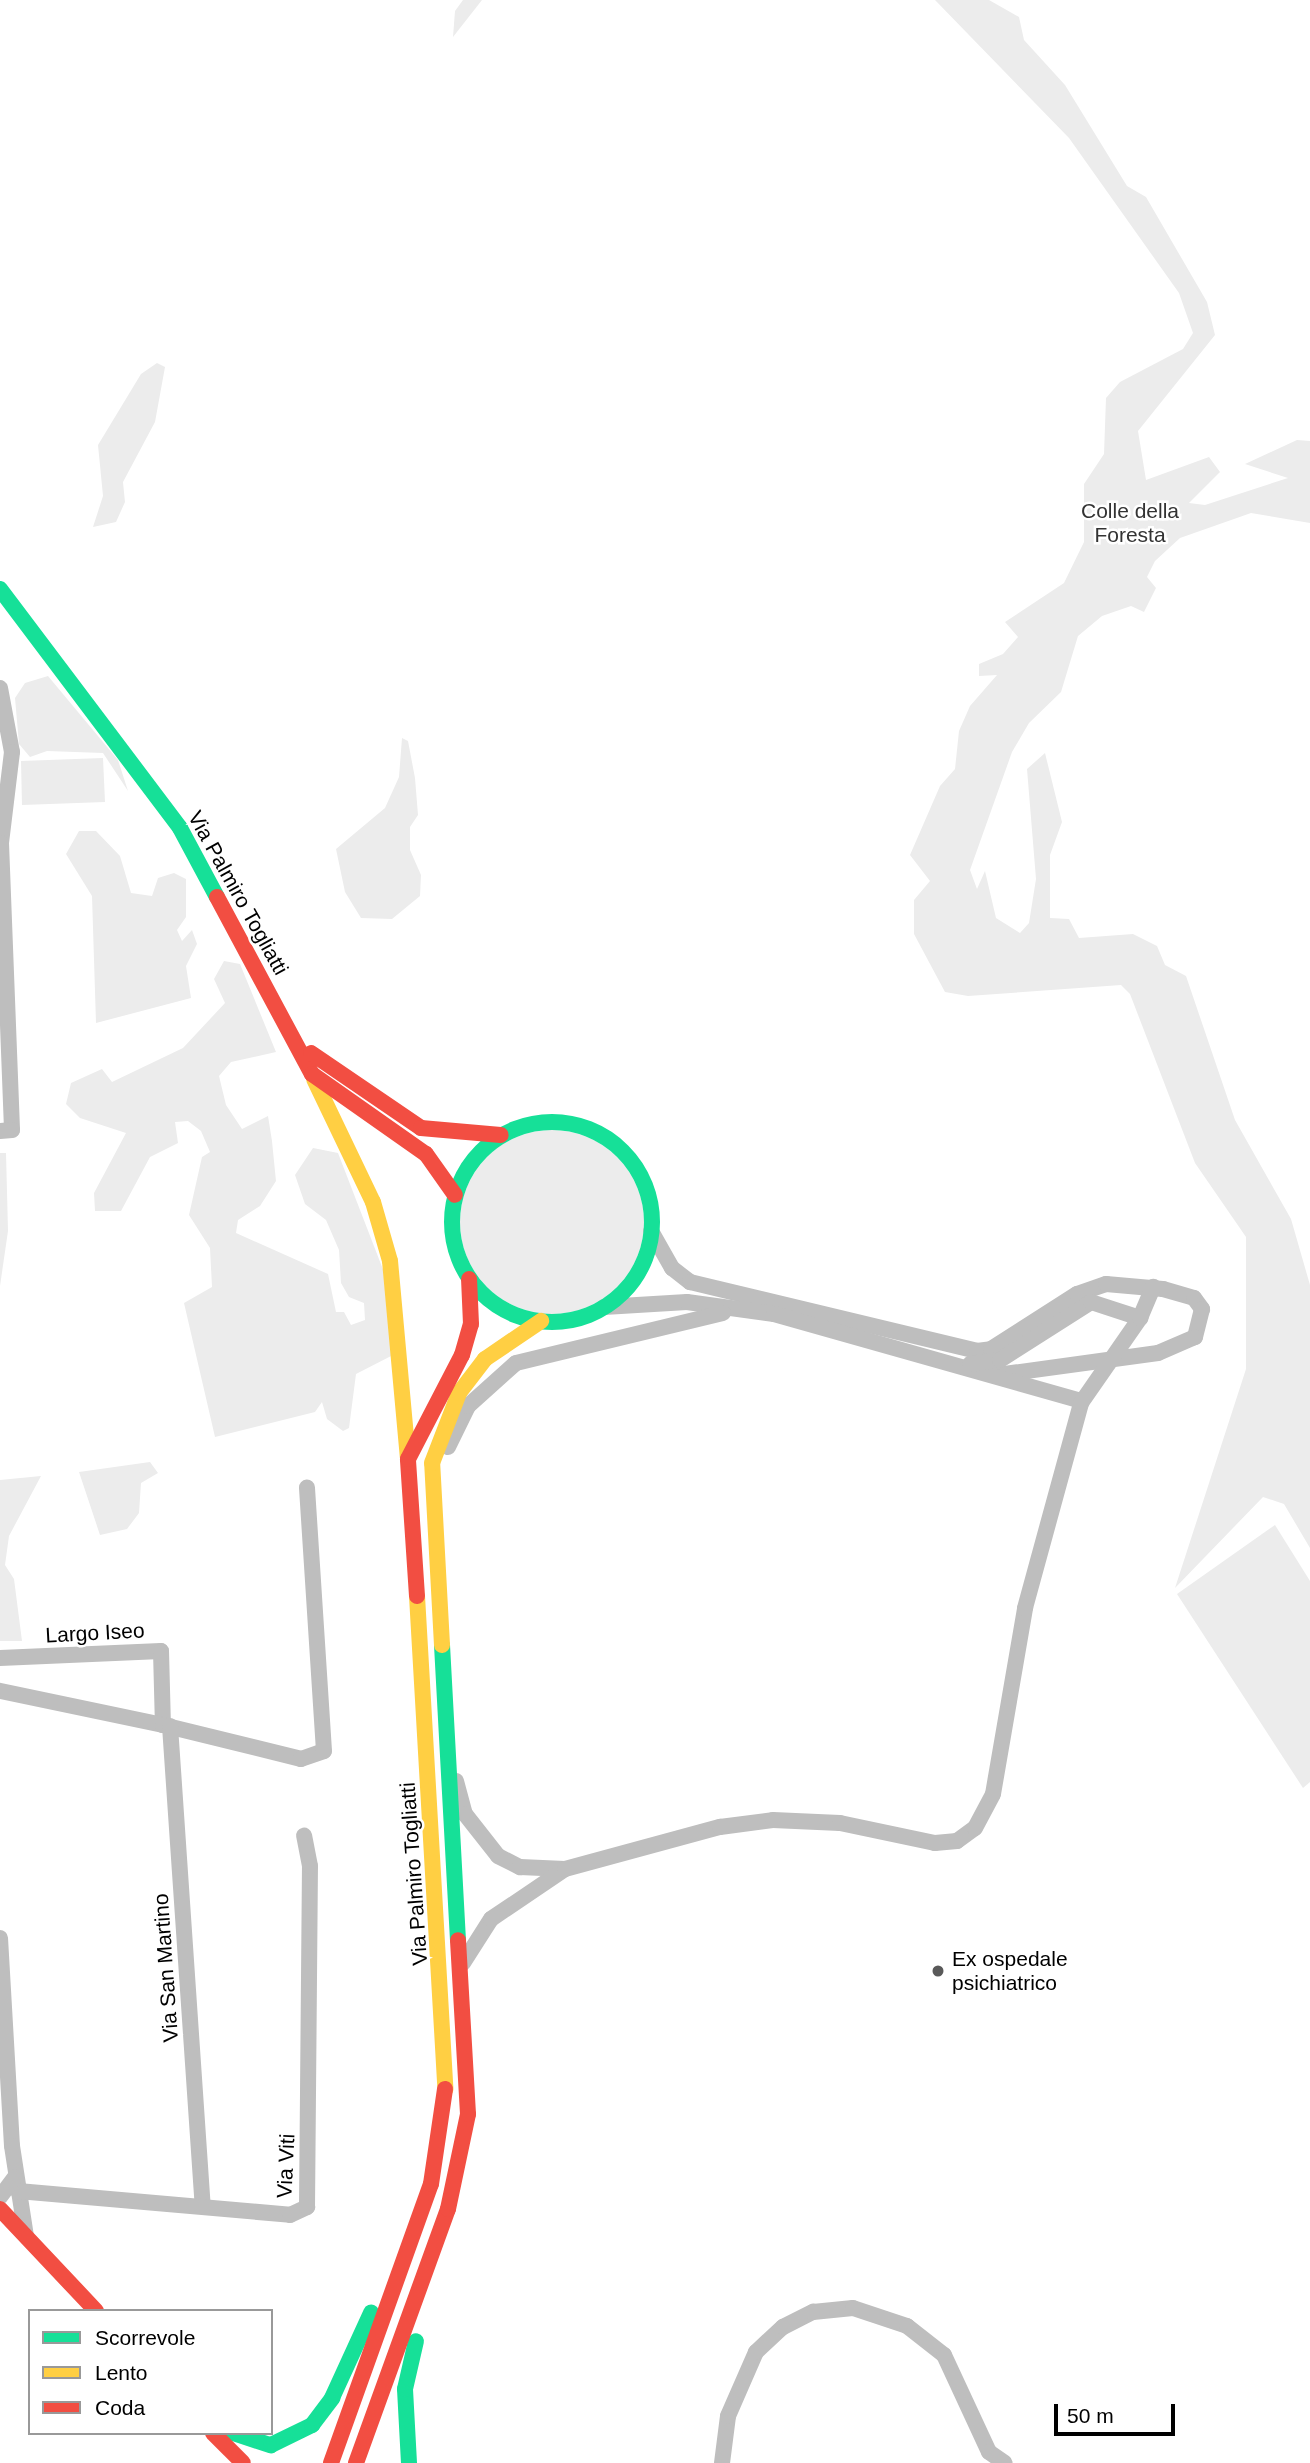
<!DOCTYPE html>
<html>
<head>
<meta charset="utf-8">
<style>
	body { margin:0 }
	#map { position:relative; width:1310px; height:2463px; overflow:hidden; background:#fff; font-family:Helvetica,sans-serif }
	div>[style] { position:absolute }
	.green>* { inset:0; background:#ececec }
	.round { border-radius:50% }
	.street>* { height:16px; margin:-8px; padding:0 8px; transform-origin:8px; border-radius:8px; background:#bebebe }
	.fast>* { height:16px; margin:-8px; padding:0 8px; transform-origin:8px; border-radius:8px; background:#16e098 }
	.fast>.ring { margin:-8px; padding:0; box-sizing:content-box; background:none; border:16px solid #16e098; border-radius:50% }
	.slow>* { height:16px; margin:-8px; padding:0 8px; transform-origin:8px; border-radius:8px; background:#ffcf43 }
	.jam>* { height:16px; margin:-8px; padding:0 8px; transform-origin:8px; border-radius:8px; background:#f24e42 }
	.dots>* { width:19px; height:19px; translate:-50% -50%; box-sizing:border-box; border:4px solid #fff; border-radius:50% }
	span { translate:-50% -50%; white-space:nowrap; text-align:center; line-height:1.15; -webkit-text-stroke:5px #fff; paint-order:stroke }
	.park-label { font-size:21px; color:#333 }
	.street-label { font-size:21px; color:#000 }
	.poi-label { font-size:21px; color:#000 }
	.left { translate:0 -50%; text-align:left }
	.legend { position:absolute; left:28px; top:2309px; width:245px; height:126px; box-sizing:border-box; background:#fff; border:2px solid #999; margin:0; padding:9px 12px; list-style:none; font-size:21px; color:#000 }
	.legend li { display:flex; align-items:center; gap:14px; height:35px }
	.legend b { width:35px; border:2px solid #999 }
	.scale { position:absolute; left:1054px; top:2404px; width:121px; height:32px; box-sizing:border-box; border:4px solid #000; border-top:0; padding-left:9px; font-size:21px; line-height:24px; white-space:nowrap; color:#000; -webkit-text-stroke:5px #fff; paint-order:stroke }
</style>
</head>
<body>
<div id="map">
	<div class="green">
		<div style="clip-path:polygon(463px 0,482px 0,453px 37px,455px 11px)"></div>
		<div style="clip-path:polygon(935px 0,989px 0,1019px 17px,1024px 40px,1065px 85px,1127px 186px,1146px 197px,1207px 302px,1215px 335px,1138px 431px,1146px 480px,1209px 457px,1220px 472px,1189px 503px,1205px 505px,1288px 478px,1245px 464px,1297px 440px,1310px 441px,1310px 523px,1251px 513px,1180px 538px,1155px 561px,1147px 577px,1156px 588px,1144px 612px,1131px 606px,1102px 616px,1078px 636px,1061px 692px,1029px 723px,1012px 752px,970px 870px,977px 889px,985px 871px,996px 918px,1020px 933px,1029px 923px,1036px 879px,1027px 769px,1045px 753px,1062px 822px,1050px 855px,1050px 918px,1069px 919px,1079px 938px,1133px 934px,1157px 946px,1165px 965px,1186px 976px,1235px 1120px,1291px 1219px,1310px 1285px,1310px 1548px,1284px 1504px,1263px 1497px,1175px 1588px,1246px 1369px,1246px 1237px,1195px 1163px,1130px 994px,1121px 985px,968px 996px,945px 992px,914px 934px,914px 900px,930px 881px,910px 855px,940px 786px,955px 769px,959px 731px,970px 706px,997px 675px,979px 676px,979px 664px,1003px 654px,1018px 637px,1005px 622px,1064px 583px,1084px 542px,1084px 484px,1104px 454px,1106px 398px,1120px 382px,1183px 349px,1193px 333px,1179px 293px,1069px 138px)"></div>
		<div style="clip-path:polygon(157px 363px,165px 367px,155px 422px,123px 482px,125px 502px,116px 522px,93px 527px,103px 496px,98px 445px,141px 374px)"></div>
		<div style="clip-path:polygon(48px 676px,118px 760px,128px 791px,103px 753px,47px 751px,30px 757px,19px 744px,15px 698px,25px 683px)"></div>
		<div style="clip-path:polygon(402px 738px,408px 741px,415px 778px,418px 815px,410px 827px,410px 850px,421px 875px,420px 896px,392px 919px,361px 918px,345px 892px,336px 849px,385px 808px,399px 777px)"></div>
		<div style="clip-path:polygon(103px 758px,105px 802px,22px 805px,21px 761px)"></div>
		<div style="clip-path:polygon(79px 831px,96px 831px,120px 856px,131px 893px,152px 896px,158px 878px,174px 873px,186px 879px,186px 917px,177px 930px,182px 941px,192px 930px,197px 944px,186px 966px,191px 998px,96px 1023px,92px 896px,66px 854px)"></div>
		<div style="clip-path:polygon(224px 961px,240px 964px,276px 1052px,231px 1062px,219px 1076px,226px 1105px,242px 1129px,268px 1116px,272px 1141px,276px 1181px,260px 1206px,238px 1220px,236px 1233px,328px 1274px,336px 1312px,344px 1312px,351px 1325px,365px 1320px,364px 1303px,349px 1297px,341px 1283px,339px 1250px,326px 1220px,305px 1204px,295px 1175px,313px 1148px,338px 1153px,389px 1285px,395px 1354px,356px 1374px,349px 1428px,343px 1431px,327px 1419px,322px 1402px,315px 1412px,215px 1437px,184px 1303px,212px 1287px,210px 1248px,189px 1215px,202px 1157px,210px 1152px,201px 1131px,188px 1121px,175px 1122px,178px 1143px,150px 1157px,121px 1211px,95px 1211px,94px 1193px,126px 1133px,80px 1118px,66px 1104px,71px 1083px,102px 1069px,112px 1082px,183px 1048px,225px 1003px,214px 979px)"></div>
		<div class="round" style="left:460px;top:1130px;width:184px;height:184px"></div>
		<div style="clip-path:polygon(0 1153px,6px 1153px,8px 1231px,0 1286px)"></div>
		<div style="clip-path:polygon(150px 1462px,158px 1473px,141px 1483px,139px 1513px,127px 1529px,100px 1535px,79px 1472px)"></div>
		<div style="clip-path:polygon(41px 1476px,9px 1536px,5px 1565px,14px 1579px,22px 1641px,0 1641px,0 1480px)"></div>
		<div style="clip-path:polygon(1275px 1525px,1310px 1581px,1310px 1782px,1303px 1788px,1177px 1594px)"></div>
	</div>
	<div class="street">
		<div style="left:0;top:688px;width:65px;rotate:79.4deg"></div>
		<div style="left:12px;top:752px;width:92px;rotate:96.9deg"></div>
		<div style="left:1px;top:843px;width:287px;rotate:87.8deg"></div>
		<div style="left:12px;top:1130px;width:12px;rotate:175deg"></div>
		<div style="left:651px;top:1231px;width:43px;rotate:60.4deg"></div>
		<div style="left:672px;top:1268px;width:23px;rotate:38deg"></div>
		<div style="left:690px;top:1282px;width:295px;rotate:13.5deg"></div>
		<div style="left:977px;top:1351px;width:14px;rotate:-8deg"></div>
		<div style="left:991px;top:1349px;width:102px;rotate:-32.6deg"></div>
		<div style="left:1077px;top:1294px;width:31px;rotate:-19deg"></div>
		<div style="left:1106px;top:1284px;width:57px;rotate:5deg"></div>
		<div style="left:1163px;top:1289px;width:32px;rotate:16deg"></div>
		<div style="left:1194px;top:1298px;width:14px;rotate:54deg"></div>
		<div style="left:1202px;top:1309px;width:29px;rotate:104deg"></div>
		<div style="left:1195px;top:1337px;width:40px;rotate:156.6deg"></div>
		<div style="left:1158px;top:1353px;width:162px;rotate:172.2deg"></div>
		<div style="left:604px;top:1307px;width:83px;rotate:-3.4deg"></div>
		<div style="left:687px;top:1302px;width:88px;rotate:7.9deg"></div>
		<div style="left:774px;top:1314px;width:320px;rotate:15.8deg"></div>
		<div style="left:970px;top:1364px;width:30px;rotate:-8deg"></div>
		<div style="left:1000px;top:1360px;width:108px;rotate:-32.5deg"></div>
		<div style="left:1091px;top:1302px;width:52px;rotate:18.1deg"></div>
		<div style="left:448px;top:1447px;width:46px;rotate:-64deg"></div>
		<div style="left:468px;top:1406px;width:64px;rotate:-41.9deg"></div>
		<div style="left:516px;top:1363px;width:213px;rotate:-13.6deg"></div>
		<div style="left:0;top:1658px;width:161px;rotate:-2.5deg"></div>
		<div style="left:161px;top:1651px;width:74px;rotate:88.5deg"></div>
		<div style="left:163px;top:1725px;width:167px;rotate:-168.2deg"></div>
		<div style="left:163px;top:1725px;width:142px;rotate:13.8deg"></div>
		<div style="left:301px;top:1759px;width:24px;rotate:-19deg"></div>
		<div style="left:324px;top:1751px;width:264px;rotate:-93.7deg"></div>
		<div style="left:170px;top:1726px;width:481px;rotate:86.1deg"></div>
		<div style="left:456px;top:1781px;width:34px;rotate:75deg"></div>
		<div style="left:465px;top:1814px;width:53px;rotate:51.8deg"></div>
		<div style="left:498px;top:1856px;width:25px;rotate:27deg"></div>
		<div style="left:520px;top:1867px;width:45px;rotate:2.5deg"></div>
		<div style="left:0;top:1938px;width:208px;rotate:86.7deg"></div>
		<div style="left:12px;top:2146px;width:91px;rotate:81.2deg"></div>
		<div style="left:463px;top:1963px;width:52px;rotate:-57.5deg"></div>
		<div style="left:491px;top:1919px;width:89px;rotate:-34deg"></div>
		<div style="left:565px;top:1869px;width:161px;rotate:-15.2deg"></div>
		<div style="left:720px;top:1827px;width:53px;rotate:-7.5deg"></div>
		<div style="left:773px;top:1820px;width:67px;rotate:2.6deg"></div>
		<div style="left:840px;top:1823px;width:97px;rotate:11.9deg"></div>
		<div style="left:935px;top:1843px;width:22px;rotate:-5deg"></div>
		<div style="left:957px;top:1841px;width:22px;rotate:-36deg"></div>
		<div style="left:975px;top:1828px;width:38px;rotate:-62deg"></div>
		<div style="left:993px;top:1794px;width:189px;rotate:-80.2deg"></div>
		<div style="left:1025px;top:1608px;width:213px;rotate:-74.7deg"></div>
		<div style="left:1081px;top:1403px;width:103px;rotate:-55.2deg"></div>
		<div style="left:1140px;top:1318px;width:34px;rotate:-67deg"></div>
		<div style="left:18px;top:2191px;width:273px;rotate:5deg"></div>
		<div style="left:290px;top:2215px;width:19px;rotate:-25deg"></div>
		<div style="left:307px;top:2207px;width:341px;rotate:-89.5deg"></div>
		<div style="left:310px;top:1866px;width:31px;rotate:-101deg"></div>
		<div style="left:0;top:2197px;width:25px;rotate:-53deg"></div>
		<div style="left:722px;top:2463px;width:47px;rotate:-82.7deg"></div>
		<div style="left:728px;top:2416px;width:70px;rotate:-66.4deg"></div>
		<div style="left:756px;top:2352px;width:37px;rotate:-43deg"></div>
		<div style="left:783px;top:2327px;width:34px;rotate:-27deg"></div>
		<div style="left:813px;top:2312px;width:40px;rotate:-5.7deg"></div>
		<div style="left:853px;top:2308px;width:57px;rotate:18.4deg"></div>
		<div style="left:907px;top:2326px;width:47px;rotate:38.1deg"></div>
		<div style="left:944px;top:2355px;width:107px;rotate:65.1deg"></div>
		<div style="left:989px;top:2452px;width:19px;rotate:35deg"></div>
	</div>
	<div class="fast">
		<div style="left:0;top:589px;width:299px;rotate:53deg"></div>
		<div style="left:180px;top:828px;width:78px;rotate:61.8deg"></div>
		<div class="ring" style="left:452px;top:1122px;width:184px;height:184px"></div>
		<div style="left:442px;top:1645px;width:295px;rotate:86.9deg"></div>
		<div style="left:233px;top:2433px;width:40px;rotate:18deg"></div>
		<div style="left:271px;top:2445px;width:46px;rotate:-26deg"></div>
		<div style="left:312px;top:2425px;width:34px;rotate:-53deg"></div>
		<div style="left:332px;top:2398px;width:94px;rotate:-65.4deg"></div>
		<div style="left:409px;top:2463px;width:74px;rotate:-93.1deg"></div>
		<div style="left:405px;top:2389px;width:49px;rotate:-77.1deg"></div>
	</div>
	<div class="slow">
		<div style="left:314px;top:1079px;width:136px;rotate:64.4deg"></div>
		<div style="left:373px;top:1202px;width:61px;rotate:73.9deg"></div>
		<div style="left:390px;top:1261px;width:197px;rotate:84.8deg"></div>
		<div style="left:417px;top:1596px;width:494px;rotate:86.7deg"></div>
		<div style="left:442px;top:1645px;width:182px;rotate:-93.1deg"></div>
		<div style="left:432px;top:1463px;width:75px;rotate:-68.9deg"></div>
		<div style="left:459px;top:1393px;width:43px;rotate:-52.6deg"></div>
		<div style="left:485px;top:1359px;width:68px;rotate:-34.2deg"></div>
	</div>
	<div class="jam">
		<div style="left:217px;top:897px;width:201px;rotate:61.8deg"></div>
		<div style="left:312px;top:1074px;width:139px;rotate:35.1deg"></div>
		<div style="left:426px;top:1154px;width:50px;rotate:54.7deg"></div>
		<div style="left:311px;top:1053px;width:133px;rotate:34.3deg"></div>
		<div style="left:421px;top:1128px;width:80px;rotate:5deg"></div>
		<div style="left:417px;top:1596px;width:137px;rotate:-93.8deg"></div>
		<div style="left:408px;top:1459px;width:117px;rotate:-62.6deg"></div>
		<div style="left:462px;top:1355px;width:32px;rotate:-74deg"></div>
		<div style="left:471px;top:1324px;width:45px;rotate:-92.5deg"></div>
		<div style="left:0;top:2209px;width:140px;rotate:46.7deg"></div>
		<div style="left:213px;top:2433px;width:42px;rotate:45deg"></div>
		<div style="left:331px;top:2463px;width:296px;rotate:-70.3deg"></div>
		<div style="left:431px;top:2184px;width:96px;rotate:-81.6deg"></div>
		<div style="left:356px;top:2463px;width:270px;rotate:-70.1deg"></div>
		<div style="left:448px;top:2209px;width:97px;rotate:-78.1deg"></div>
		<div style="left:468px;top:2114px;width:174px;rotate:-93.3deg"></div>
	</div>
	<div class="dots">
		<div style="left:938px;top:1971px;background:#595959"></div>
	</div>
	<div class="park-label">
		<span style="left:1130px;top:523px">Colle della<br>Foresta</span>
	</div>
	<div class="street-label">
		<span style="left:238px;top:893px;rotate:61deg">Via Palmiro Togliatti</span>
		<span style="left:95px;top:1633px;rotate:-3deg">Largo Iseo</span>
		<span style="left:414px;top:1874px;rotate:-94deg">Via Palmiro Togliatti</span>
		<span style="left:166px;top:1968px;rotate:-94deg">Via San Martino</span>
		<span style="left:286px;top:2166px;rotate:-87deg">Via Viti</span>
	</div>
	<div class="poi-label">
		<span class="left" style="left:952px;top:1971px">Ex ospedale<br>psichiatrico</span>
	</div>
	<ul class="legend">
	<li><b style="height:9px;background:#16e098"></b>Scorrevole</li>
	<li><b style="height:9px;background:#ffcf43"></b>Lento</li>
	<li><b style="height:9px;background:#f24e42"></b>Coda</li>
	</ul>
	<div class="scale">50 m</div>
</div>
</body>
</html>
